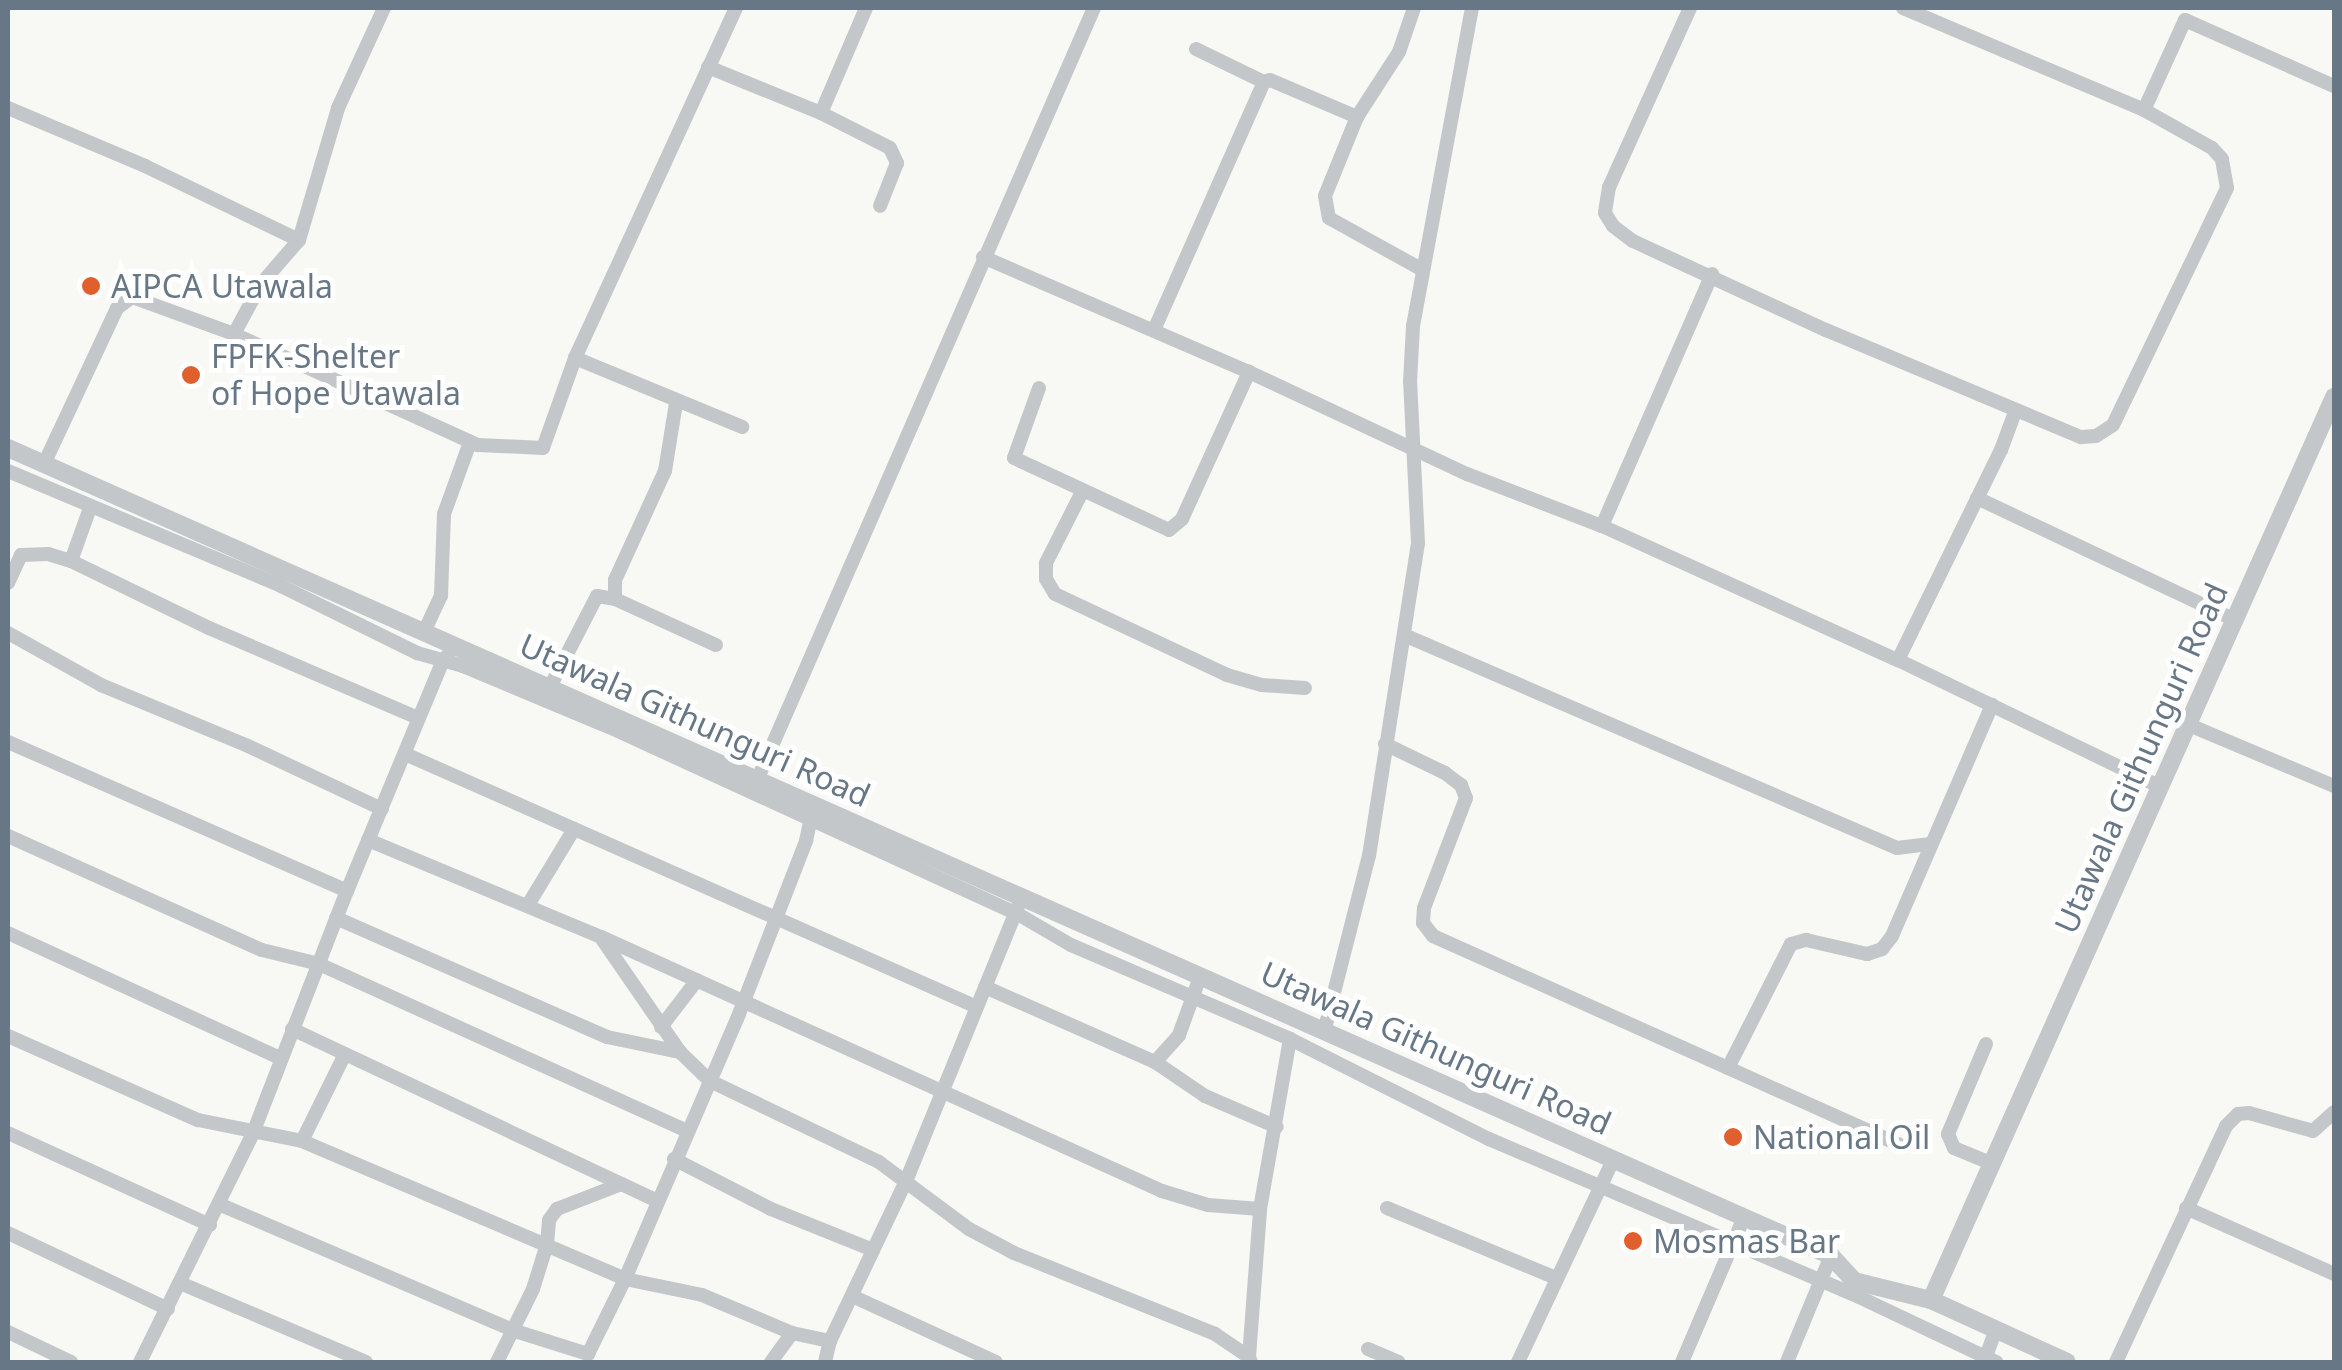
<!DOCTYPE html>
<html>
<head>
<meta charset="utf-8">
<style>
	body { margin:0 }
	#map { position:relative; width:2342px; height:1370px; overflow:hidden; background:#f8f8f5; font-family:"Noto Sans",sans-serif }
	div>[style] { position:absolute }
	.minor>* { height:14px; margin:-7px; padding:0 7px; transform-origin:7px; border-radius:7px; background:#c3c7ca }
	.tertiary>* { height:18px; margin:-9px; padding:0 9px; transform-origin:9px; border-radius:9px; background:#c3c7ca }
	.dots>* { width:28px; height:28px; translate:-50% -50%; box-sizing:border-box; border:5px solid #fff; border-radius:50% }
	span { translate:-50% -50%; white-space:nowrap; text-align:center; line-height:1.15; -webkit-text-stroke:10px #fff; paint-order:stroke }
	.poi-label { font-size:32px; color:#677785 }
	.left { translate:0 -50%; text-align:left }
	.street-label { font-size:32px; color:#677785 }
	.frame { position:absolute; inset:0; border:10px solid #677785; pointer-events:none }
</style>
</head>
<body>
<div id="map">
	<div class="minor">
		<div style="left:1414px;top:8px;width:46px;rotate:108.8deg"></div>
		<div style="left:1399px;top:52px;width:77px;rotate:122.9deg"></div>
		<div style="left:1357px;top:117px;width:85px;rotate:112.1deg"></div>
		<div style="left:1325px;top:196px;width:22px;rotate:80deg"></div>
		<div style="left:1329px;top:218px;width:105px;rotate:29deg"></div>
		<div style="left:1690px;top:8px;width:196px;rotate:114.3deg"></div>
		<div style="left:1609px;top:187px;width:26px;rotate:99deg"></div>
		<div style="left:1605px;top:213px;width:15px;rotate:58deg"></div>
		<div style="left:1613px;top:226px;width:25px;rotate:37deg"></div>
		<div style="left:1633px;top:241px;width:213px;rotate:24.8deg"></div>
		<div style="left:1826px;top:330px;width:277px;rotate:22.8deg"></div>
		<div style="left:2081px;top:437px;width:15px;rotate:-4deg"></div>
		<div style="left:2096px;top:436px;width:20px;rotate:-33deg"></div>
		<div style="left:2113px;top:425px;width:263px;rotate:-64.3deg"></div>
		<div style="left:2227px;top:188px;width:29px;rotate:-100deg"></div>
		<div style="left:2222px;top:159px;width:15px;rotate:-132deg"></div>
		<div style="left:2212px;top:148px;width:78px;rotate:-150.8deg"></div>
		<div style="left:2144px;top:110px;width:99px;rotate:-65.5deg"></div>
		<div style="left:2185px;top:20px;width:163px;rotate:23.9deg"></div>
		<div style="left:1903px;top:8px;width:262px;rotate:22.9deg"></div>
		<div style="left:1196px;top:49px;width:76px;rotate:25.9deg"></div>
		<div style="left:1264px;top:82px;width:6px;rotate:-18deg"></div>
		<div style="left:1270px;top:80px;width:95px;rotate:23deg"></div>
		<div style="left:708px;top:67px;width:122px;rotate:22.2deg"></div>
		<div style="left:821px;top:113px;width:77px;rotate:26.9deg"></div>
		<div style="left:890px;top:148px;width:17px;rotate:65deg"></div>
		<div style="left:897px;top:163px;width:46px;rotate:111.6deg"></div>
		<div style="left:8px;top:108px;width:149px;rotate:22.9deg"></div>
		<div style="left:145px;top:166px;width:171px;rotate:25.7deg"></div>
		<div style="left:821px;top:113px;width:114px;rotate:-66.8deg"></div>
		<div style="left:983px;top:257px;width:290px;rotate:23.4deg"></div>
		<div style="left:1249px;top:372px;width:241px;rotate:25.1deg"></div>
		<div style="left:1467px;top:474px;width:145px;rotate:21.1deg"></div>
		<div style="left:1602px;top:526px;width:325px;rotate:24.4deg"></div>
		<div style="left:1898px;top:660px;width:292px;rotate:25.8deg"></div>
		<div style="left:1154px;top:330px;width:271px;rotate:-66.1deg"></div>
		<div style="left:234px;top:334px;width:57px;rotate:-61.6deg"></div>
		<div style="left:261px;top:284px;width:58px;rotate:-49.2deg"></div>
		<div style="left:299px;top:240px;width:138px;rotate:-73.5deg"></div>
		<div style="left:338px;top:108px;width:110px;rotate:-65.3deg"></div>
		<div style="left:575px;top:358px;width:181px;rotate:22.4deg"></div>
		<div style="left:1039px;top:388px;width:74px;rotate:109.7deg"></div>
		<div style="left:1014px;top:458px;width:171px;rotate:24.9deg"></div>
		<div style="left:1169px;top:530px;width:17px;rotate:-40deg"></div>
		<div style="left:1182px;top:519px;width:162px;rotate:-65.5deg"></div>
		<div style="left:44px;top:464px;width:172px;rotate:-64.9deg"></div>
		<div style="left:117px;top:308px;width:19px;rotate:-36deg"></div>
		<div style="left:132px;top:297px;width:109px;rotate:19.9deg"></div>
		<div style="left:234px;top:334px;width:268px;rotate:24.5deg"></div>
		<div style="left:478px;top:445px;width:65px;rotate:2.6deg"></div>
		<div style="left:543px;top:448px;width:96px;rotate:-70.4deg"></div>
		<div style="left:575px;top:358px;width:385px;rotate:-65.3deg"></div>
		<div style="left:8px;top:471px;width:296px;rotate:22.8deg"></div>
		<div style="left:281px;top:586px;width:152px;rotate:26.2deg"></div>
		<div style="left:417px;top:653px;width:48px;rotate:15.8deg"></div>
		<div style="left:463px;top:666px;width:158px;rotate:22.7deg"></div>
		<div style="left:609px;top:727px;width:447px;rotate:24.6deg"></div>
		<div style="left:1016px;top:913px;width:64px;rotate:30.2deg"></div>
		<div style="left:1071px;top:945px;width:238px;rotate:23.2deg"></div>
		<div style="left:1290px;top:1039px;width:223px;rotate:26.7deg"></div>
		<div style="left:1489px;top:1139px;width:402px;rotate:23.1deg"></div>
		<div style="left:1859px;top:1297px;width:152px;rotate:25.4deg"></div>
		<div style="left:1082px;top:492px;width:80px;rotate:116.9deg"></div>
		<div style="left:1046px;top:563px;width:16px;rotate:90deg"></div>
		<div style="left:1046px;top:579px;width:17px;rotate:59deg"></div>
		<div style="left:1055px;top:594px;width:190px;rotate:25.2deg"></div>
		<div style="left:1227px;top:675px;width:36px;rotate:16deg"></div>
		<div style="left:1262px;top:685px;width:43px;rotate:4deg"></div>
		<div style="left:1977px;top:498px;width:285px;rotate:25.3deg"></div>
		<div style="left:90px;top:508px;width:56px;rotate:109.7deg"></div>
		<div style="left:71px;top:561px;width:153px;rotate:25.9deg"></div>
		<div style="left:209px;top:628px;width:228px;rotate:23.3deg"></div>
		<div style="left:1602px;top:526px;width:275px;rotate:-66.4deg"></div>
		<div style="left:8px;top:583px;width:31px;rotate:-65deg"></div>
		<div style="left:21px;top:555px;width:27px;rotate:-2deg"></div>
		<div style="left:48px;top:554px;width:24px;rotate:17deg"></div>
		<div style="left:615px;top:599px;width:111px;rotate:24.5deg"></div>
		<div style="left:424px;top:632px;width:40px;rotate:-65deg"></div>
		<div style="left:441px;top:596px;width:82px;rotate:-87.9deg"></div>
		<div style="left:444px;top:514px;width:77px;rotate:-70.1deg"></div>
		<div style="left:8px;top:633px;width:107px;rotate:29.2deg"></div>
		<div style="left:101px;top:685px;width:159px;rotate:22.5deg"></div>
		<div style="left:248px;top:746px;width:148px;rotate:25.2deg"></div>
		<div style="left:1404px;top:635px;width:537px;rotate:23.37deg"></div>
		<div style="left:1897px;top:848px;width:34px;rotate:-7deg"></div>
		<div style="left:1898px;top:660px;width:234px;rotate:-63.9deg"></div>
		<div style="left:2001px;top:450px;width:40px;rotate:-69.8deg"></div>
		<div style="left:550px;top:687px;width:102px;rotate:-62.7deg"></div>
		<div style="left:597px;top:596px;width:18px;rotate:9deg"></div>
		<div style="left:615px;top:599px;width:19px;rotate:-90deg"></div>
		<div style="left:615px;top:580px;width:120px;rotate:-65.4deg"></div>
		<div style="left:665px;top:471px;width:69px;rotate:-80.8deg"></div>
		<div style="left:2189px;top:725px;width:157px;rotate:22.8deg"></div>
		<div style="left:8px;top:742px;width:370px;rotate:23.7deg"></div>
		<div style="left:1385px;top:744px;width:67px;rotate:25.8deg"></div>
		<div style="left:1445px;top:773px;width:20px;rotate:37deg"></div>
		<div style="left:1461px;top:785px;width:14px;rotate:69deg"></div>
		<div style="left:1466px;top:798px;width:118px;rotate:110.9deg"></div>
		<div style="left:1424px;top:908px;width:15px;rotate:94deg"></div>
		<div style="left:1423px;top:923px;width:16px;rotate:52deg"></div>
		<div style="left:1433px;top:936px;width:323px;rotate:24.1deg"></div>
		<div style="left:405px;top:754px;width:625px;rotate:23.86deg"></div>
		<div style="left:758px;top:778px;width:840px;rotate:-66.43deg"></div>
		<div style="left:8px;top:836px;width:278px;rotate:24.2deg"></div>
		<div style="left:262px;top:950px;width:59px;rotate:13.8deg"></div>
		<div style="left:319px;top:964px;width:404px;rotate:24.4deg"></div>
		<div style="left:368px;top:840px;width:252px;rotate:22.6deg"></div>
		<div style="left:601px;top:937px;width:616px;rotate:24.36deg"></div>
		<div style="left:1162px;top:1191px;width:48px;rotate:16.9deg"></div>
		<div style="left:1208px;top:1205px;width:52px;rotate:4.4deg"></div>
		<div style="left:528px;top:905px;width:89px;rotate:-58.8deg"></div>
		<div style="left:336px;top:918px;width:296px;rotate:23.7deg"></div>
		<div style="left:607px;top:1037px;width:75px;rotate:11.6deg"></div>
		<div style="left:8px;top:933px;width:299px;rotate:24.7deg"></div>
		<div style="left:602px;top:939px;width:137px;rotate:55.4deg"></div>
		<div style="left:680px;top:1052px;width:42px;rotate:44deg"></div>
		<div style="left:710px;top:1081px;width:187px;rotate:25.6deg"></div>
		<div style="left:879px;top:1162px;width:112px;rotate:36.7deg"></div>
		<div style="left:969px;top:1229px;width:51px;rotate:28.1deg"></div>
		<div style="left:1014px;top:1253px;width:217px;rotate:21.9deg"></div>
		<div style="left:1215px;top:1334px;width:41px;rotate:34.1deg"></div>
		<div style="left:1249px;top:1357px;width:5px;rotate:68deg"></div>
		<div style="left:985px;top:987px;width:186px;rotate:23.8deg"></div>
		<div style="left:1155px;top:1062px;width:36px;rotate:-48deg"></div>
		<div style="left:1179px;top:1035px;width:62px;rotate:-70.1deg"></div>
		<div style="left:661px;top:1027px;width:59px;rotate:-52.5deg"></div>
		<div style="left:292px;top:1029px;width:402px;rotate:25.2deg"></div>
		<div style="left:1324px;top:1032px;width:182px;rotate:-75.7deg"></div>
		<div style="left:1369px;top:856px;width:317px;rotate:-81.1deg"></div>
		<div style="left:1418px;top:543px;width:161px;rotate:-92.8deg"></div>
		<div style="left:1410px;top:382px;width:56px;rotate:-86.9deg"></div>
		<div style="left:1413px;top:326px;width:323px;rotate:-79.5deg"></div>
		<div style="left:8px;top:1036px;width:208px;rotate:23.9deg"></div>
		<div style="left:198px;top:1120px;width:106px;rotate:11.4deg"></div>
		<div style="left:302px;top:1141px;width:351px;rotate:23.1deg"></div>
		<div style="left:625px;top:1279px;width:79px;rotate:11.7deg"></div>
		<div style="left:702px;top:1295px;width:98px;rotate:22.9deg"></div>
		<div style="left:792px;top:1333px;width:39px;rotate:12deg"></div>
		<div style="left:1986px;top:1044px;width:98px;rotate:112.9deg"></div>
		<div style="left:1948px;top:1134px;width:15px;rotate:67deg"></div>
		<div style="left:1954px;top:1148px;width:42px;rotate:22.3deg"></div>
		<div style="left:1155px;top:1062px;width:60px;rotate:34.2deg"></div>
		<div style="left:1205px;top:1096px;width:78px;rotate:23.3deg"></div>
		<div style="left:8px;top:1133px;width:222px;rotate:24.5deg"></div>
		<div style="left:302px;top:1141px;width:95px;rotate:-63.7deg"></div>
		<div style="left:1900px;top:1145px;width:188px;rotate:-155.9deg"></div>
		<div style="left:1728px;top:1068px;width:139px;rotate:-63.1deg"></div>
		<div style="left:1791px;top:944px;width:16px;rotate:-15deg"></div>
		<div style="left:1806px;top:940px;width:63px;rotate:12.9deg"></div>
		<div style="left:1867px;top:954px;width:16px;rotate:-18deg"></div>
		<div style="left:1882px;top:949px;width:16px;rotate:-52deg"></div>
		<div style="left:1892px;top:936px;width:252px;rotate:-66.6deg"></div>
		<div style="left:674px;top:1159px;width:109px;rotate:27.3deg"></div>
		<div style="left:771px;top:1209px;width:110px;rotate:21.9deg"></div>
		<div style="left:221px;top:1205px;width:317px;rotate:23.2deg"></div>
		<div style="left:512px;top:1330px;width:80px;rotate:17.5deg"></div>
		<div style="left:588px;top:1354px;width:84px;rotate:-63.7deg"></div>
		<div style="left:625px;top:1279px;width:288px;rotate:-66.7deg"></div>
		<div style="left:739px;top:1014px;width:186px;rotate:-68.8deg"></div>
		<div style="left:806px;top:841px;width:29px;rotate:-78deg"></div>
		<div style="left:1387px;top:1208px;width:183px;rotate:22.5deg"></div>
		<div style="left:2186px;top:1208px;width:162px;rotate:24deg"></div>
		<div style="left:8px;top:1233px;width:177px;rotate:25.4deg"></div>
		<div style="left:180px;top:1283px;width:202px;rotate:23deg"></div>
		<div style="left:852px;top:1296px;width:158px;rotate:24.6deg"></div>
		<div style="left:8px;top:1332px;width:70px;rotate:25.5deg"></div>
		<div style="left:1368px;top:1349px;width:33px;rotate:23deg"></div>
		<div style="left:1249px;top:1357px;width:148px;rotate:-85.7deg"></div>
		<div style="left:1260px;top:1209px;width:173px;rotate:-80deg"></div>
		<div style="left:140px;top:1362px;width:255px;rotate:-63.7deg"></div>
		<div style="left:253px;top:1133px;width:260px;rotate:-68.8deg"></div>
		<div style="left:347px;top:891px;width:250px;rotate:-67.4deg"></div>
		<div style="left:443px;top:660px;width:8px;rotate:-45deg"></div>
		<div style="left:497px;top:1362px;width:81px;rotate:-63.7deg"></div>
		<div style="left:533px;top:1289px;width:47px;rotate:-72.7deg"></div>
		<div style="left:547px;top:1244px;width:24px;rotate:-85deg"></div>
		<div style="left:549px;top:1220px;width:14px;rotate:-54deg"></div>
		<div style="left:557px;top:1209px;width:69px;rotate:-21.3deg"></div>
		<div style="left:771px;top:1362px;width:36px;rotate:-54deg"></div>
		<div style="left:825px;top:1362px;width:22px;rotate:-77deg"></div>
		<div style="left:830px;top:1341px;width:177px;rotate:-64.6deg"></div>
		<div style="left:906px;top:1181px;width:296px;rotate:-67.8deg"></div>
		<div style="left:1518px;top:1362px;width:223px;rotate:-64.8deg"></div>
		<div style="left:1682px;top:1362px;width:155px;rotate:-66.8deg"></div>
		<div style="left:1787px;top:1362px;width:115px;rotate:-67.5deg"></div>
		<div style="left:1984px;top:1362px;width:35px;rotate:-70deg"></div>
		<div style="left:2116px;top:1362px;width:260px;rotate:-65deg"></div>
		<div style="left:2226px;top:1126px;width:17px;rotate:-45deg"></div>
		<div style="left:2238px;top:1114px;width:11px;rotate:-5deg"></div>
		<div style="left:2249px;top:1113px;width:66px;rotate:15.7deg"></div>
		<div style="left:2313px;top:1131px;width:28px;rotate:-42deg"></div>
	</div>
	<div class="tertiary">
		<div style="left:8px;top:448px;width:1994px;rotate:23.9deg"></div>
		<div style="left:1831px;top:1256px;width:34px;rotate:47deg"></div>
		<div style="left:1854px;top:1281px;width:79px;rotate:13.9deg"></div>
		<div style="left:1931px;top:1300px;width:149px;rotate:24.5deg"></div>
		<div style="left:1931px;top:1300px;width:989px;rotate:-65.95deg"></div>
	</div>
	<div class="dots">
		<div style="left:91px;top:286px;background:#e05f2d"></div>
		<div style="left:191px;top:375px;background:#e05f2d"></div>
		<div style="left:1733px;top:1137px;background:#e05f2d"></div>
		<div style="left:1633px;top:1241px;background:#e05f2d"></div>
	</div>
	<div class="poi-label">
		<span class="left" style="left:111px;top:286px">AIPCA Utawala</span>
		<span class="left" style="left:211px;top:375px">FPFK-Shelter<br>of Hope Utawala</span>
		<span class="left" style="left:1753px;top:1137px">National Oil</span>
		<span class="left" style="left:1653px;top:1241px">Mosmas Bar</span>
	</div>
	<div class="street-label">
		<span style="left:695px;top:720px;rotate:24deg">Utawala Githunguri Road</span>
		<span style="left:2141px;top:758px;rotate:-66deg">Utawala Githunguri Road</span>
		<span style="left:1436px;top:1048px;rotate:24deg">Utawala Githunguri Road</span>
	</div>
	<div class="frame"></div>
</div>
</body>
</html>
